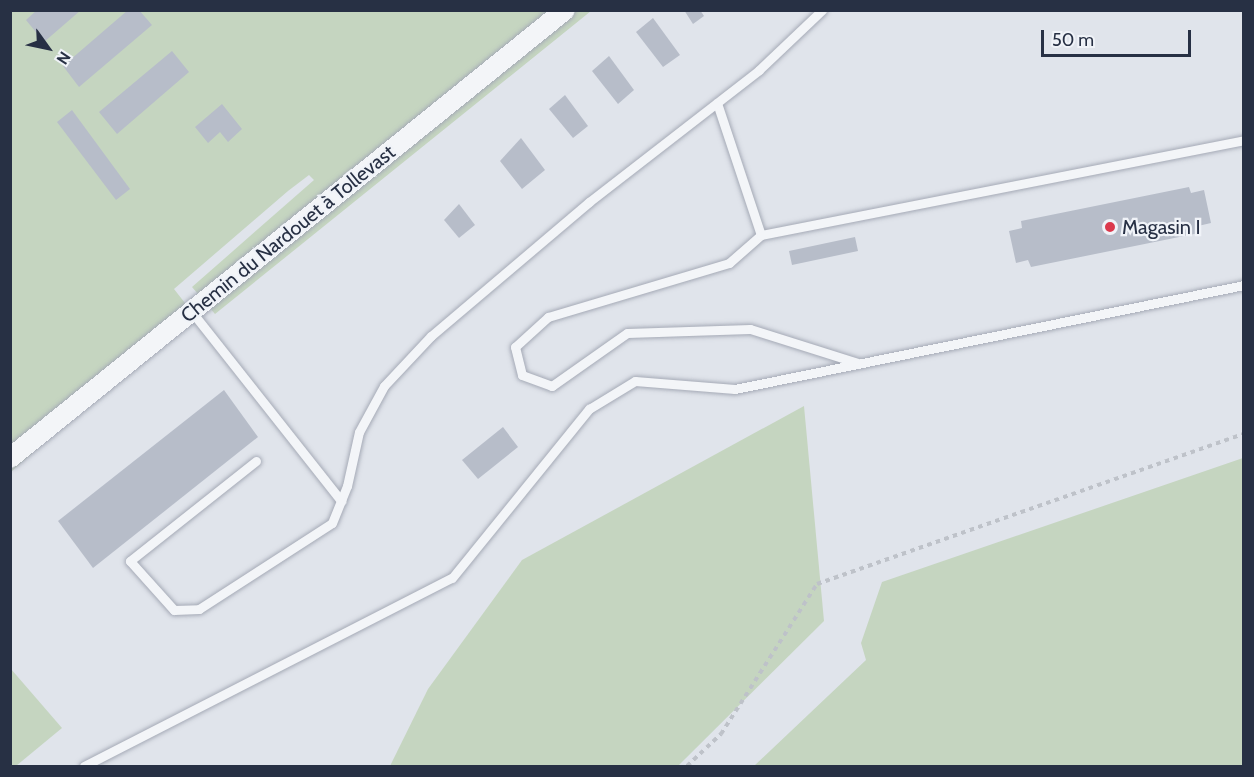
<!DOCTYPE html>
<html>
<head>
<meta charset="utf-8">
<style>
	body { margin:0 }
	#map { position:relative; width:1254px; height:777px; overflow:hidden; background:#e0e4eb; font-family:Cabin,sans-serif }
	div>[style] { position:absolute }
	.green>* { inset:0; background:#c5d5c0 }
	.building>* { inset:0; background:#b7bdc9 }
	.path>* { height:4px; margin-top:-2px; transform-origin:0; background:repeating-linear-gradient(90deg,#bec2c9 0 4.5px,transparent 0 9px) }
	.roads { filter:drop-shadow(0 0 2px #a5aab6) drop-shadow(0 0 2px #a5aab6) }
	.lane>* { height:9px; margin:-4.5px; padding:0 4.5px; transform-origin:4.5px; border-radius:4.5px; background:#f3f5f8 }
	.street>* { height:20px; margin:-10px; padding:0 10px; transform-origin:10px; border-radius:10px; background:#f3f5f8 }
	.dots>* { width:16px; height:16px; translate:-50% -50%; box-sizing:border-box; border:3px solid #f0f3f8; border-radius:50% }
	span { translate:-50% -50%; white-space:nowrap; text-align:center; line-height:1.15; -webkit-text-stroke:4.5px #f0f3f8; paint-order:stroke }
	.poi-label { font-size:20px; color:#273044 }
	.left { translate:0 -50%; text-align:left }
	.street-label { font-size:20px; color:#273044 }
	.frame { position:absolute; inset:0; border:12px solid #273044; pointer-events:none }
	.north { position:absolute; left:18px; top:18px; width:60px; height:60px; -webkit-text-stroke:4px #f0f3f8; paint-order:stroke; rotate:123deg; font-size:16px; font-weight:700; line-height:24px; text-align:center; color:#273044 }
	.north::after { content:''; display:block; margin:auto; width:21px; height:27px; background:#273044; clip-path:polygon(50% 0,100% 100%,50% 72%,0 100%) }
	.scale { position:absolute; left:1041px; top:30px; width:150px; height:27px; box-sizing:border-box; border:3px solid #273044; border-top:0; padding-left:8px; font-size:18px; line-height:21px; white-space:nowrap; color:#273044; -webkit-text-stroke:4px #f0f3f8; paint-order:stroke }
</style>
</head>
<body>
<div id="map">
	<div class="green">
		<div style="clip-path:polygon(11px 11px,591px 11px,215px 314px,192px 287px,314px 180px,309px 175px,288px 191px,174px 289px,192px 312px,11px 472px)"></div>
		<div style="clip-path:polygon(804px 406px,824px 621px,678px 766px,390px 766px,428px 689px,522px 560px)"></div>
		<div style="clip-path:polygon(1243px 458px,1243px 766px,754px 766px,866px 660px,861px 643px,882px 582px)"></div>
		<div style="clip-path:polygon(11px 669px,62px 728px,16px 766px,11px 766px)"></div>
	</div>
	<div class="building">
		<div style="clip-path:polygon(37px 10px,81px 10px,44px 42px,26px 20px)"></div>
		<div style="clip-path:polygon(128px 10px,139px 10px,152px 25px,79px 87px,63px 66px)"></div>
		<div style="clip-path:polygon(684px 10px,700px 10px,704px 16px,693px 24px)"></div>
		<div style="clip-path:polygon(653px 18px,680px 55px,663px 67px,636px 32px)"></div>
		<div style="clip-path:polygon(172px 51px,189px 72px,117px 134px,99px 112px)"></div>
		<div style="clip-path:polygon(609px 56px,634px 90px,618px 104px,592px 71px)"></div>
		<div style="clip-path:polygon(565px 95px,588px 126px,573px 138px,549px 109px)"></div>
		<div style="clip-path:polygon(222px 104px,242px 129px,228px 142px,220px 132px,208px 143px,195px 127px)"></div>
		<div style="clip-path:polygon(72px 110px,130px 189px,116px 200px,57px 122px)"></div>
		<div style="clip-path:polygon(521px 138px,545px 170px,522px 189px,500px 161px)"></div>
		<div style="clip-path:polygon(1189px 187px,1191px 193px,1204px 190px,1211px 223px,1198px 226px,1199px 233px,1031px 267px,1028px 260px,1016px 263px,1009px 231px,1022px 228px,1021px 221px)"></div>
		<div style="clip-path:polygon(459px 204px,475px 225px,459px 238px,444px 220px)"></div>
		<div style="clip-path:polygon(855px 237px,858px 251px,792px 265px,789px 251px)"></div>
		<div style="clip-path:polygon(224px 390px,258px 437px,93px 568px,58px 521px)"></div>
		<div style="clip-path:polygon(503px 427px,518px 447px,478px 479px,462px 460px)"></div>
	</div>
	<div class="path">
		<div style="left:687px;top:766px;width:47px;rotate:-43.3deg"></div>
		<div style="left:721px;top:734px;width:178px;rotate:-57.4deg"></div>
		<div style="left:817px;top:584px;width:453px;rotate:-19.4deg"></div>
	</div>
	<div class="roads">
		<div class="lane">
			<div style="left:717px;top:103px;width:139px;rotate:71.6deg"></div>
			<div style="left:192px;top:312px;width:241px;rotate:51.7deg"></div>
			<div style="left:858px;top:363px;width:113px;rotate:-162.5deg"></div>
			<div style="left:750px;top:329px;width:123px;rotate:178.1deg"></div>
			<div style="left:627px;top:333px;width:92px;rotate:144.8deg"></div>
			<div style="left:552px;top:386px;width:32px;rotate:-160deg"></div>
			<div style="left:522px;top:375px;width:29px;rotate:-104deg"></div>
			<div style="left:515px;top:347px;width:45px;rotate:-42.3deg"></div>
			<div style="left:548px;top:317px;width:189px;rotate:-16.6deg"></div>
			<div style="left:729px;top:263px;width:43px;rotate:-41.2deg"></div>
			<div style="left:761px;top:235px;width:492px;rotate:-11.1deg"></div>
			<div style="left:256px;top:461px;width:161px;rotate:141.6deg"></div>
			<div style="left:130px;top:561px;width:66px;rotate:48.1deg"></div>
			<div style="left:174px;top:610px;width:25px;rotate:-2deg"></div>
			<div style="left:199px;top:609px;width:158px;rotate:-32.9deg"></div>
			<div style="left:332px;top:523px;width:40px;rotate:-68deg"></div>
			<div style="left:347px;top:486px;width:55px;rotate:-77.5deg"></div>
			<div style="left:359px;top:432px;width:52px;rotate:-61.5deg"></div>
			<div style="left:384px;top:386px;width:69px;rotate:-46.8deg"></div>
			<div style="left:431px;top:336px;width:207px;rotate:-40.3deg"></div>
			<div style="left:589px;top:202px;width:215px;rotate:-37.8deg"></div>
			<div style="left:759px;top:70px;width:87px;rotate:-43.6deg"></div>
			<div style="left:84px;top:766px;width:413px;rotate:-27.1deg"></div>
			<div style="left:452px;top:578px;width:218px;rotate:-51deg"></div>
			<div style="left:589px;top:409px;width:54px;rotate:-31.3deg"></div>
			<div style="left:635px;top:381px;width:100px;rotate:4.6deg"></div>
			<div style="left:735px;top:389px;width:520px;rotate:-11.55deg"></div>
		</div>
		<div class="street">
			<div style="left:10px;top:458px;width:713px;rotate:-38.91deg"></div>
		</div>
	</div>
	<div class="dots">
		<div style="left:1110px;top:227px;background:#db394c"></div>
	</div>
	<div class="poi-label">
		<span class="left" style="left:1122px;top:227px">Magasin I</span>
	</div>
	<div class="street-label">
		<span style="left:288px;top:234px;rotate:-39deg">Chemin du Nardouet à Tollevast</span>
	</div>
	<div class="frame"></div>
	<div class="north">N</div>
	<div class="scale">50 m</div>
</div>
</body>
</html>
